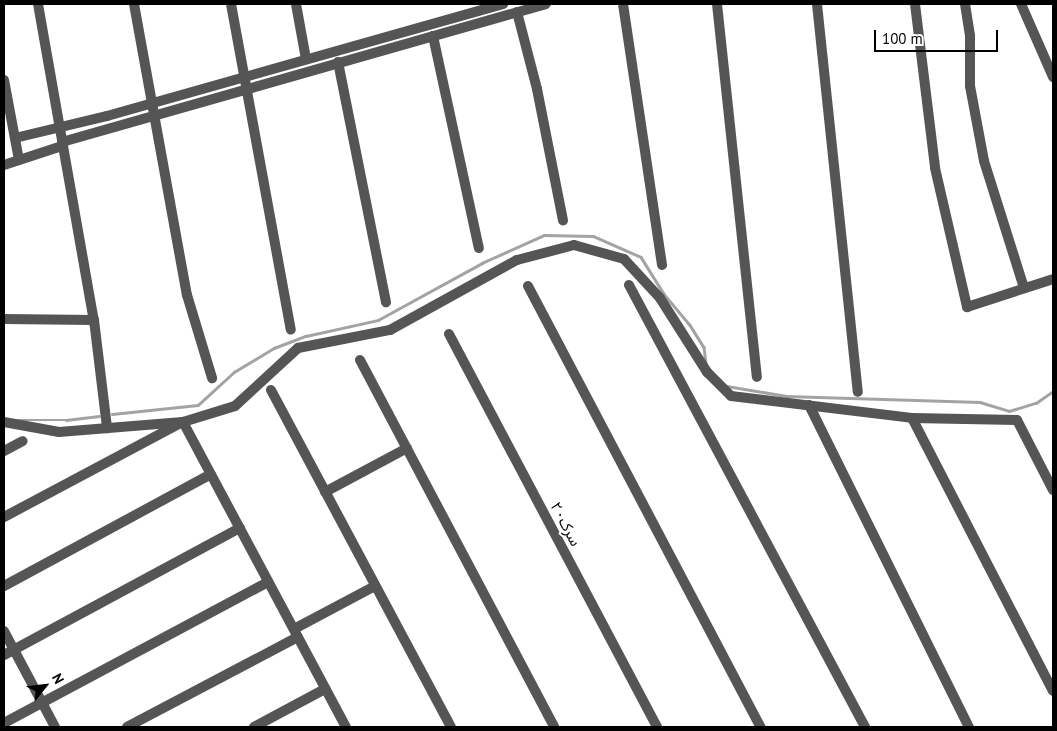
<!DOCTYPE html>
<html>
<head>
<meta charset="utf-8">
<style>
	body { margin:0 }
	#map { position:relative; width:1057px; height:731px; overflow:hidden; background:#fff; font-family:"PT Sans","Noto Sans Arabic",sans-serif }
	div>[style] { position:absolute }
	.stream>* { height:2.5px; margin:-1.25px; padding:0 1.25px; transform-origin:1.25px; border-radius:1.25px; background:#a3a3a3 }
	.minor>* { height:10px; margin:-5px; padding:0 5px; transform-origin:5px; border-radius:5px; background:#555 }
	span { translate:-50% -50%; white-space:nowrap; text-align:center; line-height:1.15; -webkit-text-stroke:4px #fff; paint-order:stroke }
	.street-label { font-size:15px; color:#000 }
	.frame { position:absolute; inset:0; border:5px solid #000; pointer-events:none }
	.north { position:absolute; left:20px; top:661px; width:50px; height:50px; -webkit-text-stroke:4px #fff; paint-order:stroke; rotate:61deg; font-size:14px; font-weight:700; line-height:20px; text-align:center; color:#000 }
	.north::after { content:''; display:block; margin:auto; width:18px; height:22px; background:#000; clip-path:polygon(50% 0,100% 100%,50% 72%,0 100%) }
	.scale { position:absolute; left:874px; top:30px; width:124px; height:22px; box-sizing:border-box; border:2px solid #000; border-top:0; padding-left:6px; font-size:15px; line-height:18px; white-space:nowrap; color:#000; -webkit-text-stroke:4px #fff; paint-order:stroke }
</style>
</head>
<body>
<div id="map">
	<div class="stream">
		<div style="left:727px;top:386px;width:60px;rotate:9.6deg"></div>
		<div style="left:786px;top:396px;width:194px;rotate:1.8deg"></div>
		<div style="left:980px;top:402px;width:30px;rotate:17deg"></div>
		<div style="left:1009px;top:411px;width:28px;rotate:-17deg"></div>
		<div style="left:1036px;top:403px;width:21px;rotate:-35deg"></div>
		<div style="left:112px;top:414px;width:86px;rotate:-6deg"></div>
		<div style="left:198px;top:405px;width:49px;rotate:-42.5deg"></div>
		<div style="left:234px;top:372px;width:47px;rotate:-31deg"></div>
		<div style="left:274px;top:348px;width:34px;rotate:-21deg"></div>
		<div style="left:306px;top:336px;width:74px;rotate:-12.5deg"></div>
		<div style="left:378px;top:320px;width:119px;rotate:-28.7deg"></div>
		<div style="left:482px;top:263px;width:68px;rotate:-24.3deg"></div>
		<div style="left:544px;top:235px;width:49px;rotate:1.2deg"></div>
		<div style="left:593px;top:236px;width:52px;rotate:23.6deg"></div>
		<div style="left:641px;top:257px;width:44px;rotate:58.1deg"></div>
		<div style="left:664px;top:294px;width:40px;rotate:50deg"></div>
		<div style="left:690px;top:325px;width:26px;rotate:58deg"></div>
		<div style="left:704px;top:347px;width:16px;rotate:83deg"></div>
		<div style="left:18px;top:420px;width:48px"></div>
		<div style="left:66px;top:420px;width:33px;rotate:-7deg"></div>
	</div>
	<div class="minor">
		<div style="left:38px;top:4px;width:321px;rotate:80deg"></div>
		<div style="left:94px;top:320px;width:109px;rotate:83.1deg"></div>
		<div style="left:134px;top:4px;width:296px;rotate:79.7deg"></div>
		<div style="left:187px;top:295px;width:87px;rotate:73.2deg"></div>
		<div style="left:231px;top:4px;width:331px;rotate:79.6deg"></div>
		<div style="left:296px;top:4px;width:56px;rotate:79.7deg"></div>
		<div style="left:623px;top:4px;width:264px;rotate:81.5deg"></div>
		<div style="left:717px;top:4px;width:375px;rotate:83.9deg"></div>
		<div style="left:817px;top:4px;width:390px;rotate:84deg"></div>
		<div style="left:915px;top:4px;width:165px;rotate:83deg"></div>
		<div style="left:935px;top:168px;width:143px;rotate:77deg"></div>
		<div style="left:967px;top:307px;width:90px;rotate:-18deg"></div>
		<div style="left:965px;top:4px;width:32px;rotate:81deg"></div>
		<div style="left:970px;top:36px;width:50px;rotate:90deg"></div>
		<div style="left:970px;top:86px;width:76px;rotate:79.4deg"></div>
		<div style="left:984px;top:161px;width:133px;rotate:72.5deg"></div>
		<div style="left:1021px;top:4px;width:80px;rotate:66.3deg"></div>
		<div style="left:517px;top:12px;width:80px;rotate:75.4deg"></div>
		<div style="left:537px;top:89px;width:134px;rotate:78.8deg"></div>
		<div style="left:433px;top:36px;width:217px;rotate:77.8deg"></div>
		<div style="left:338px;top:62px;width:245px;rotate:78.7deg"></div>
		<div style="left:4px;top:80px;width:81px;rotate:79.4deg"></div>
		<div style="left:15px;top:138px;width:95px;rotate:-13.4deg"></div>
		<div style="left:107px;top:116px;width:412px;rotate:-15.8deg"></div>
		<div style="left:62px;top:142px;width:503px;rotate:-15.91deg"></div>
		<div style="left:4px;top:165px;width:61px;rotate:-18.1deg"></div>
		<div style="left:629px;top:285px;width:501px;rotate:61.9deg"></div>
		<div style="left:528px;top:286px;width:499px;rotate:62.2deg"></div>
		<div style="left:4px;top:319px;width:90px;rotate:0.6deg"></div>
		<div style="left:449px;top:334px;width:445px;rotate:62.1deg"></div>
		<div style="left:360px;top:360px;width:415px;rotate:62.1deg"></div>
		<div style="left:271px;top:390px;width:382px;rotate:61.9deg"></div>
		<div style="left:809px;top:405px;width:360px;rotate:63.6deg"></div>
		<div style="left:912px;top:418px;width:307px;rotate:62.7deg"></div>
		<div style="left:4px;top:422px;width:56px;rotate:10.3deg"></div>
		<div style="left:59px;top:432px;width:124px;rotate:-4.6deg"></div>
		<div style="left:183px;top:422px;width:54px;rotate:-17.1deg"></div>
		<div style="left:235px;top:406px;width:86px;rotate:-42.6deg"></div>
		<div style="left:298px;top:348px;width:94px;rotate:-11.1deg"></div>
		<div style="left:390px;top:330px;width:145px;rotate:-28.9deg"></div>
		<div style="left:517px;top:260px;width:59px;rotate:-14.7deg"></div>
		<div style="left:574px;top:245px;width:52px;rotate:15.6deg"></div>
		<div style="left:624px;top:259px;width:53px;rotate:47.3deg"></div>
		<div style="left:660px;top:298px;width:88px;rotate:57.6deg"></div>
		<div style="left:707px;top:372px;width:34px;rotate:45deg"></div>
		<div style="left:731px;top:396px;width:182px;rotate:6.9deg"></div>
		<div style="left:912px;top:418px;width:105px;rotate:1.1deg"></div>
		<div style="left:1017px;top:420px;width:79px;rotate:62.8deg"></div>
		<div style="left:4px;top:451px;width:21px;rotate:-28deg"></div>
		<div style="left:325px;top:492px;width:93px;rotate:-28.2deg"></div>
		<div style="left:4px;top:517px;width:203px;rotate:-28deg"></div>
		<div style="left:183px;top:422px;width:346px;rotate:61.9deg"></div>
		<div style="left:4px;top:586px;width:235px;rotate:-28.4deg"></div>
		<div style="left:294px;top:629px;width:92px;rotate:-28deg"></div>
		<div style="left:4px;top:631px;width:109px;rotate:62deg"></div>
		<div style="left:4px;top:655px;width:268px;rotate:-28.3deg"></div>
		<div style="left:4px;top:723px;width:299px;rotate:-28.1deg"></div>
		<div style="left:127px;top:727px;width:193px;rotate:-27.8deg"></div>
		<div style="left:254px;top:727px;width:81px;rotate:-28.2deg"></div>
	</div>
	<div class="street-label">
		<span style="left:566px;top:524px;rotate:62deg">سرک۲۰</span>
	</div>
	<div class="frame"></div>
	<div class="north">N</div>
	<div class="scale">100 m</div>
</div>
</body>
</html>
